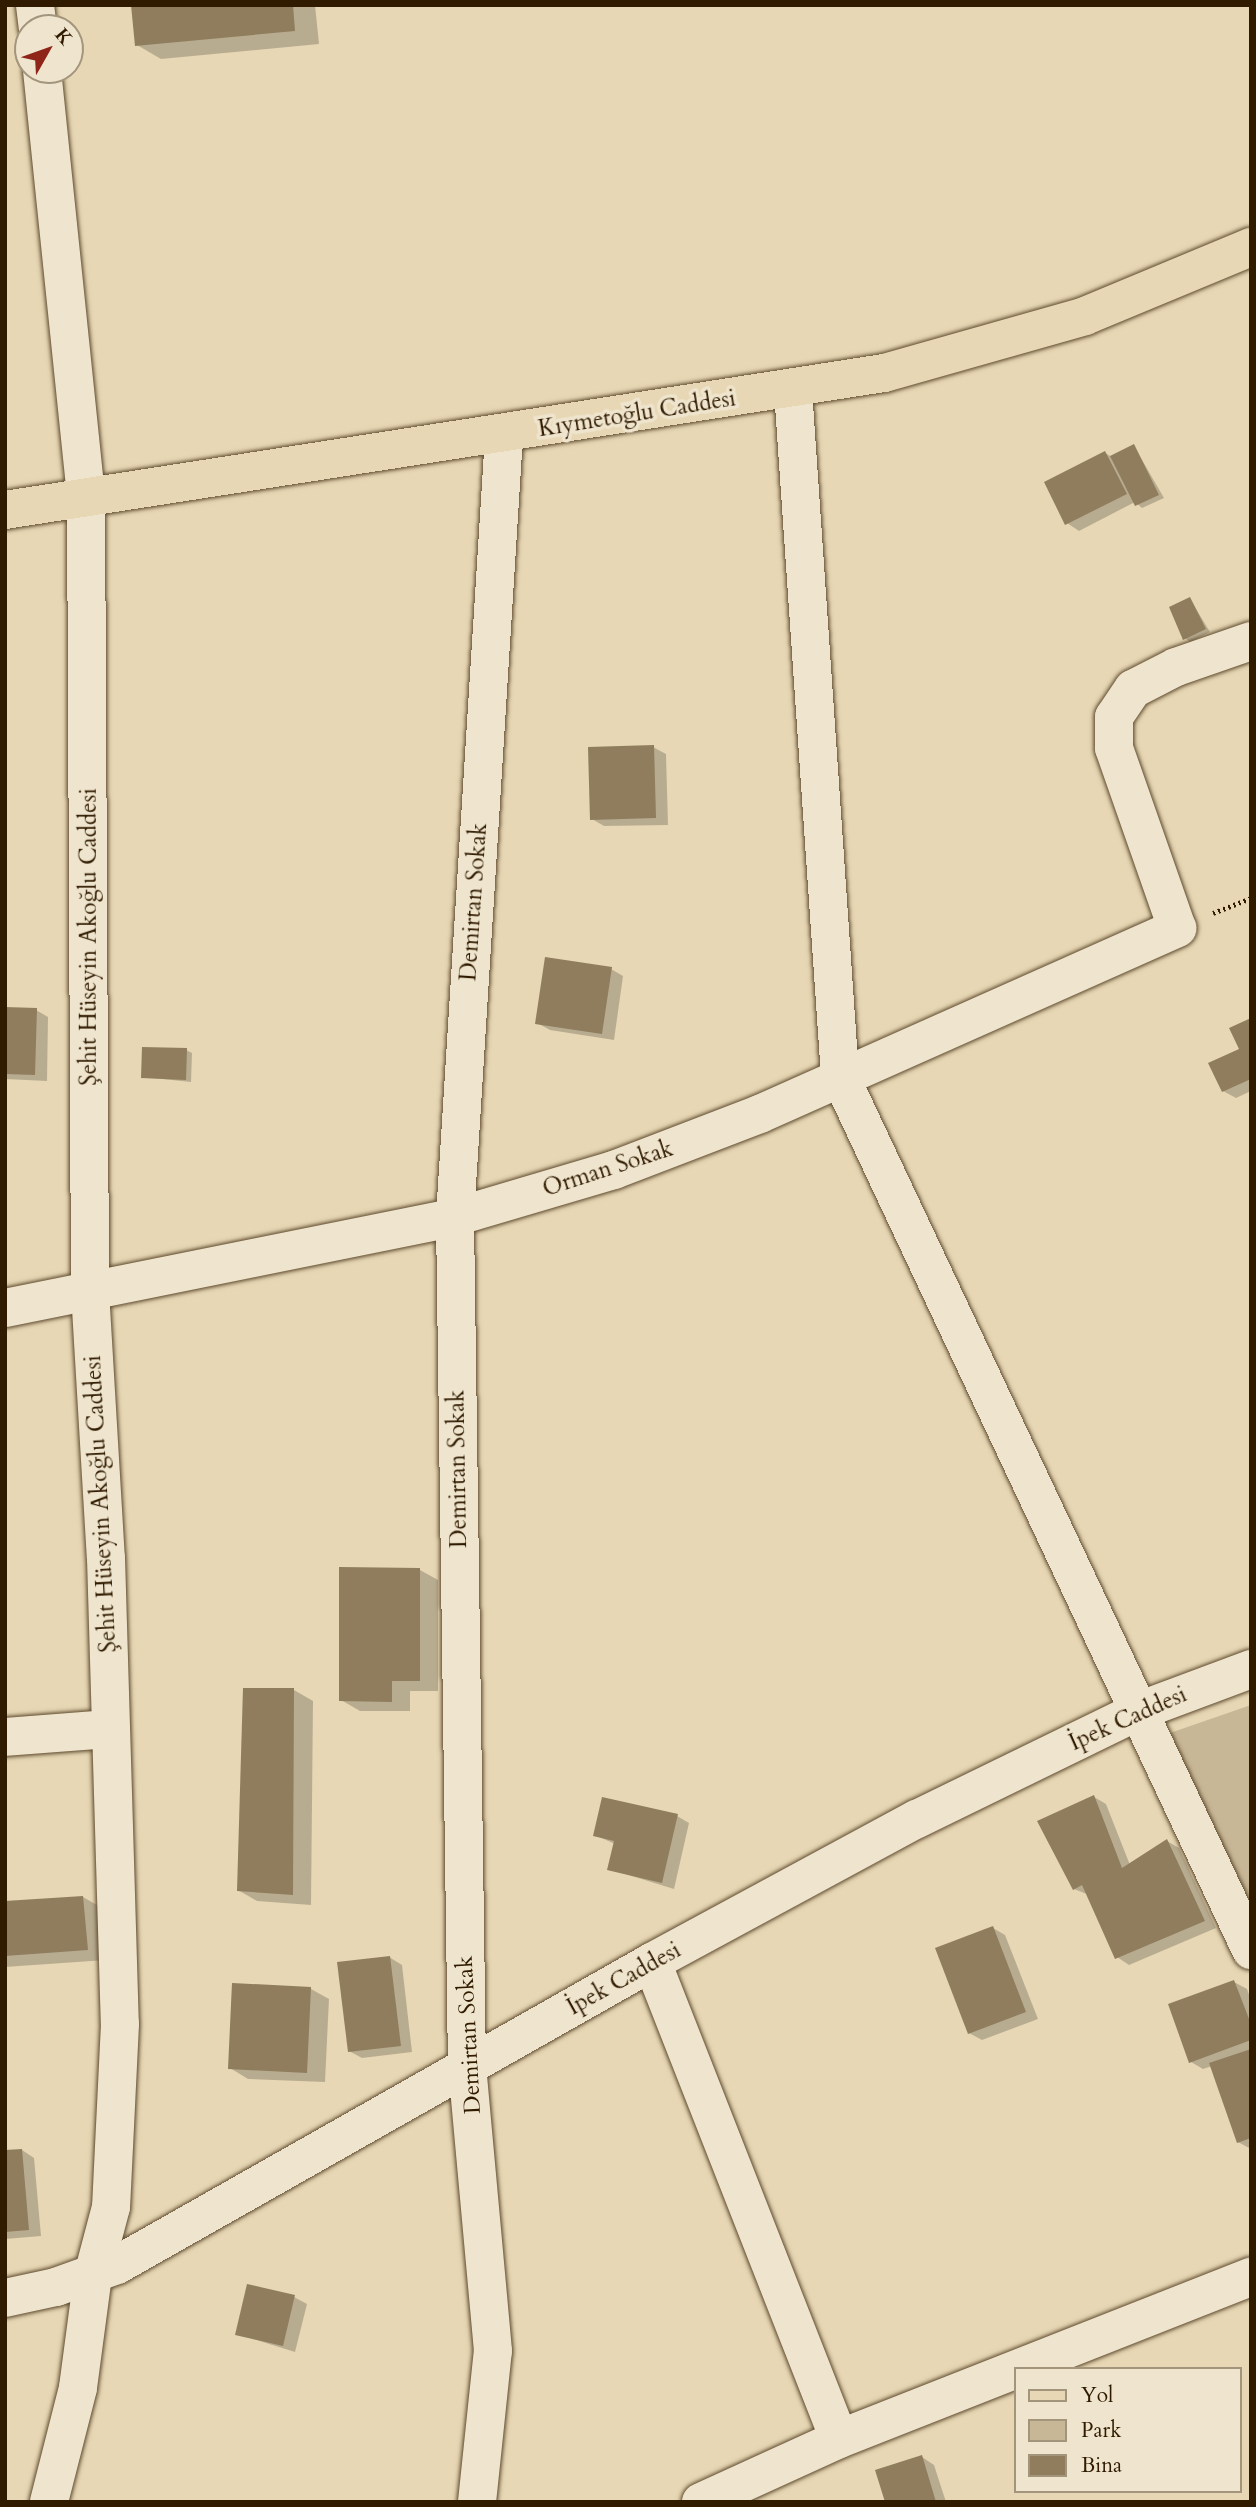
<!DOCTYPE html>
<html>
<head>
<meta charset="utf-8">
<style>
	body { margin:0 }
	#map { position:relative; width:1256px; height:2507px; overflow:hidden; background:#e7d7b4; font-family:Cardo,serif }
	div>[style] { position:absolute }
	.green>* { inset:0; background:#c8b796 }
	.shadow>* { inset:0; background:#0003 }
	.building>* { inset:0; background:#8f7d5e }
	.path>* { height:4.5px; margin-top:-2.25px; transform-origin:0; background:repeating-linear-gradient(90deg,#301b01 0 2px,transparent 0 5.5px) }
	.roads { filter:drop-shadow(0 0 2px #5e4a2e) drop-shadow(0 0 2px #5e4a2e) }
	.minor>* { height:38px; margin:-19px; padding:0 19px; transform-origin:19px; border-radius:19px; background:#efe5ce }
	.major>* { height:38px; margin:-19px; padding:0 19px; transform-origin:19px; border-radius:19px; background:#e7d7b4 }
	span { translate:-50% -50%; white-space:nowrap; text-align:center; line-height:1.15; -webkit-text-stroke:7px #efe5ce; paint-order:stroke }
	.street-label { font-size:23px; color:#301b01 }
	.frame { position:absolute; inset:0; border:7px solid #301b01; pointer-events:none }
	.legend { position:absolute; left:1014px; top:2367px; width:228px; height:126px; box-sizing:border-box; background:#efe5ce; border:2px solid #a3947c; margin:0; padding:9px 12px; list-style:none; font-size:21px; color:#301b01 }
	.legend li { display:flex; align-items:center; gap:14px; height:35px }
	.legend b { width:35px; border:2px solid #a3947c }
	.north { position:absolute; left:14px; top:14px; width:70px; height:70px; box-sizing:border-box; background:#efe5ce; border:2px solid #a3947c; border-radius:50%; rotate:50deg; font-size:19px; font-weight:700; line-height:28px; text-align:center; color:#301b01 }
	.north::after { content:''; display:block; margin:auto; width:24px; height:32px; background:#8f2418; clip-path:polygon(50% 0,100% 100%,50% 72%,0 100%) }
</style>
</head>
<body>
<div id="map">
	<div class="green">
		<div style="clip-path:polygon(1251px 1705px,1251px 1911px,1170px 1733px)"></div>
	</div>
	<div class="shadow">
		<div style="clip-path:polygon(133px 5px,315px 5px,319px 44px,161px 59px,137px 45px)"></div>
		<div style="clip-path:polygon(1134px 446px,1164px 498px,1142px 508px,1135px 502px,1079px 531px,1067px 523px,1105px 453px,1112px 457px)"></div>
		<div style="clip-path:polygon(1190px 599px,1210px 632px,1190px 642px,1185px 638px)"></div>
		<div style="clip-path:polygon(653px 747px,666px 754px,668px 825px,604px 826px,592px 819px)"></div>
		<div style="clip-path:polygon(611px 969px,623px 976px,614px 1040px,550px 1030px,537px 1023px)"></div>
		<div style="clip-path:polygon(5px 1009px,36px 1010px,48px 1017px,47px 1081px,5px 1079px)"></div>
		<div style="clip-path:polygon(1251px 1020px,1251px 1091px,1236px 1098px,1223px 1091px)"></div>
		<div style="clip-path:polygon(186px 1050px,192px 1053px,191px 1082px,143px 1077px)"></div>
		<div style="clip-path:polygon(420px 1570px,438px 1580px,438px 1691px,410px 1691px,410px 1711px,360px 1711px,341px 1700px)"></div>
		<div style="clip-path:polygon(294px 1690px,313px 1701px,311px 1905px,257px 1901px,238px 1890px)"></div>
		<div style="clip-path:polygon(1094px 1797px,1106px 1804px,1130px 1865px,1167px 1841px,1179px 1848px,1216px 1928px,1129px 1965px,1117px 1957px,1089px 1895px,1074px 1889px)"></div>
		<div style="clip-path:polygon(677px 1816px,689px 1823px,674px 1889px,609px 1869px,615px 1844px,595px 1835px)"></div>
		<div style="clip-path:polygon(83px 1897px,102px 1908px,106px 1960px,5px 1967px,5px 1903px)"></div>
		<div style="clip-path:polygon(993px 1928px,1005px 1935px,1038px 2019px,982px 2040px,969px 2033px)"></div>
		<div style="clip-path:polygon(389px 1957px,402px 1965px,412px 2052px,362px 2058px,349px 2051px)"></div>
		<div style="clip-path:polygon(1234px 1982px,1247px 1989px,1251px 2000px,1251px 2149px,1238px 2142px,1212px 2066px,1203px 2069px,1191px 2062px)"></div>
		<div style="clip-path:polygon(311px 1989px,329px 1999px,325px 2082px,248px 2079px,230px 2068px)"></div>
		<div style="clip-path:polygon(22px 2150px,34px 2158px,41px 2236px,5px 2239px,5px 2152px)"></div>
		<div style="clip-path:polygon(294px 2297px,307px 2304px,295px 2352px,237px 2334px)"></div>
		<div style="clip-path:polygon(5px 2365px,7px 2366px,7px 2429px,5px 2429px)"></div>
		<div style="clip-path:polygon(922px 2457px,934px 2465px,946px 2502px,886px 2502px)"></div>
	</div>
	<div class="building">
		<div style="clip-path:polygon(131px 5px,293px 5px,295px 31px,135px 46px)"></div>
		<div style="clip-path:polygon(1134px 444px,1159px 495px,1135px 506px,1110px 456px)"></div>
		<div style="clip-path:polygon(1105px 451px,1127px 494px,1065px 525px,1044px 482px)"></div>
		<div style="clip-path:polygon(1190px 597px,1206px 629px,1183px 640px,1169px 607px)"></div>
		<div style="clip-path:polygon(654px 745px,656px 818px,590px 820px,588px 747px)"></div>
		<div style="clip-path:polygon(545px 957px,612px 967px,602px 1034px,535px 1024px)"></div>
		<div style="clip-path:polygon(5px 1007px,37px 1008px,35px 1075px,5px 1074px)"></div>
		<div style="clip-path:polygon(1251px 1018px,1251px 1079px,1222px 1092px,1208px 1063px,1239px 1049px,1229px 1028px)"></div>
		<div style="clip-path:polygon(142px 1047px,187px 1048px,186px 1080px,141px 1078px)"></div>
		<div style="clip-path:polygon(339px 1567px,420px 1568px,420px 1681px,392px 1681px,392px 1702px,339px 1701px)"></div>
		<div style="clip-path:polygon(243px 1688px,294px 1688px,293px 1895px,237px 1891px)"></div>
		<div style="clip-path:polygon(1094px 1795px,1122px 1868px,1167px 1839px,1205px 1921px,1115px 1959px,1082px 1885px,1073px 1890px,1037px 1821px)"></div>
		<div style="clip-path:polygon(602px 1797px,678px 1814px,662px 1883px,607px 1870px,614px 1841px,593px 1836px)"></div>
		<div style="clip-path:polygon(83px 1896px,88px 1950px,5px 1956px,5px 1901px)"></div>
		<div style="clip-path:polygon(993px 1926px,1026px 2012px,968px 2034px,935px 1948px)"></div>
		<div style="clip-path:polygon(390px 1956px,401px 2046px,348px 2052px,337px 1962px)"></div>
		<div style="clip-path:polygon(1234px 1980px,1251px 2024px,1251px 2040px,1189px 2063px,1168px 2004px)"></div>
		<div style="clip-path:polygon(232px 1983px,311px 1987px,307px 2073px,228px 2069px)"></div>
		<div style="clip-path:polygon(1251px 2049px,1251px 2138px,1237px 2143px,1209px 2063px)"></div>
		<div style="clip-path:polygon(22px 2149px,29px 2230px,5px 2232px,5px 2150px)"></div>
		<div style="clip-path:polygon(247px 2284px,295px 2295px,283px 2346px,235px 2335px)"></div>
		<div style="clip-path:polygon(922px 2455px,936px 2502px,885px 2502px,875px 2470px)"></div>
	</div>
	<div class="path">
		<div style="left:1213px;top:913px;width:41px;rotate:-21.5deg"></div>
	</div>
	<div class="roads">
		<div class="minor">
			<div style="left:35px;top:5px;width:23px;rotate:83deg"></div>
			<div style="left:42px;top:70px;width:431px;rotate:84.1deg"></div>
			<div style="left:86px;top:499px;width:792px;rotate:89.71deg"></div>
			<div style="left:90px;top:1291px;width:267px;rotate:86.6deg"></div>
			<div style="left:106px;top:1558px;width:466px;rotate:88.3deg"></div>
			<div style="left:120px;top:2024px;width:183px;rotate:92.8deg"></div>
			<div style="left:111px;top:2207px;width:70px;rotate:104.8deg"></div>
			<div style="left:93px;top:2275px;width:114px;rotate:97.6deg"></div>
			<div style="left:78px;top:2388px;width:118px;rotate:104.3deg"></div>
			<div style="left:793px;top:390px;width:688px;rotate:86.08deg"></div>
			<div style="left:840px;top:1076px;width:966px;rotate:64.81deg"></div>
			<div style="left:5px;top:1308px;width:459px;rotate:-11.4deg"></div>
			<div style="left:455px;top:1217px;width:166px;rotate:-16.5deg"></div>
			<div style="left:614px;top:1170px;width:156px;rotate:-21deg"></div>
			<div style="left:760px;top:1114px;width:457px;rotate:-24deg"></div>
			<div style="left:1177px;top:928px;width:191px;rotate:-109.3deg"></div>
			<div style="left:1114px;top:748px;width:31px;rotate:-90deg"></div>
			<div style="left:1114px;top:717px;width:34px;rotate:-56deg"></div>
			<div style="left:1133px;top:689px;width:48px;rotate:-27.1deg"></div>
			<div style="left:1176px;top:667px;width:79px;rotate:-19.1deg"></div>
			<div style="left:5px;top:1737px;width:105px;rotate:-4.4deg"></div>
			<div style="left:652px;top:1962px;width:512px;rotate:68.59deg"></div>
			<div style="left:5px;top:2298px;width:52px;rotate:-12.2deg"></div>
			<div style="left:56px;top:2287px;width:65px;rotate:-19.8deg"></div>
			<div style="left:117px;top:2265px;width:615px;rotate:-29.53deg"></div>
			<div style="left:652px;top:1962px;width:301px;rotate:-28.4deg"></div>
			<div style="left:917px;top:1819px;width:244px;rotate:-26deg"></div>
			<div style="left:1136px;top:1712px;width:123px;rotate:-20.5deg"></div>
			<div style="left:477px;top:2502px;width:152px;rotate:-84deg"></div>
			<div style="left:493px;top:2351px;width:285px;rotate:-95.2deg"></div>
			<div style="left:467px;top:2067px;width:850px;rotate:-90.81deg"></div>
			<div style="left:455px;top:1217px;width:784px;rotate:-86.41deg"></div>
			<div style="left:701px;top:2502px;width:152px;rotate:-24.5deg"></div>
			<div style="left:839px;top:2439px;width:443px;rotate:-21.5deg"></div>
		</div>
		<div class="major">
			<div style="left:5px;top:510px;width:890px;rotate:-8.86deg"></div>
			<div style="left:884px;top:373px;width:209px;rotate:-15.8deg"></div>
			<div style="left:1085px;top:316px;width:180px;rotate:-22.6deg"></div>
		</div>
	</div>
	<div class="street-label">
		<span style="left:637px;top:414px;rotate:-9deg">Kıymetoğlu Caddesi</span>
		<span style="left:474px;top:902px;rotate:-86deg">Demirtan Sokak</span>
		<span style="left:89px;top:937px;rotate:-90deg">Şehit Hüseyin Akoğlu Caddesi</span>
		<span style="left:608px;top:1169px;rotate:-18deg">Orman Sokak</span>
		<span style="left:458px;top:1469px;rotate:-91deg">Demirtan Sokak</span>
		<span style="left:101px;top:1504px;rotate:-93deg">Şehit Hüseyin Akoğlu Caddesi</span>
		<span style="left:1128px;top:1719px;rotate:-24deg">İpek Caddesi</span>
		<span style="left:624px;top:1979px;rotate:-29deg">İpek Caddesi</span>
		<span style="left:469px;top:2035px;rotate:-93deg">Demirtan Sokak</span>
	</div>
	<div class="frame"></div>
	<ul class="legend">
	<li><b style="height:9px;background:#e7d7b4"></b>Yol</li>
	<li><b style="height:19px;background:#c8b796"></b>Park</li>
	<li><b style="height:19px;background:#8f7d5e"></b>Bina</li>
	</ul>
	<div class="north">K</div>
</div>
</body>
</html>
